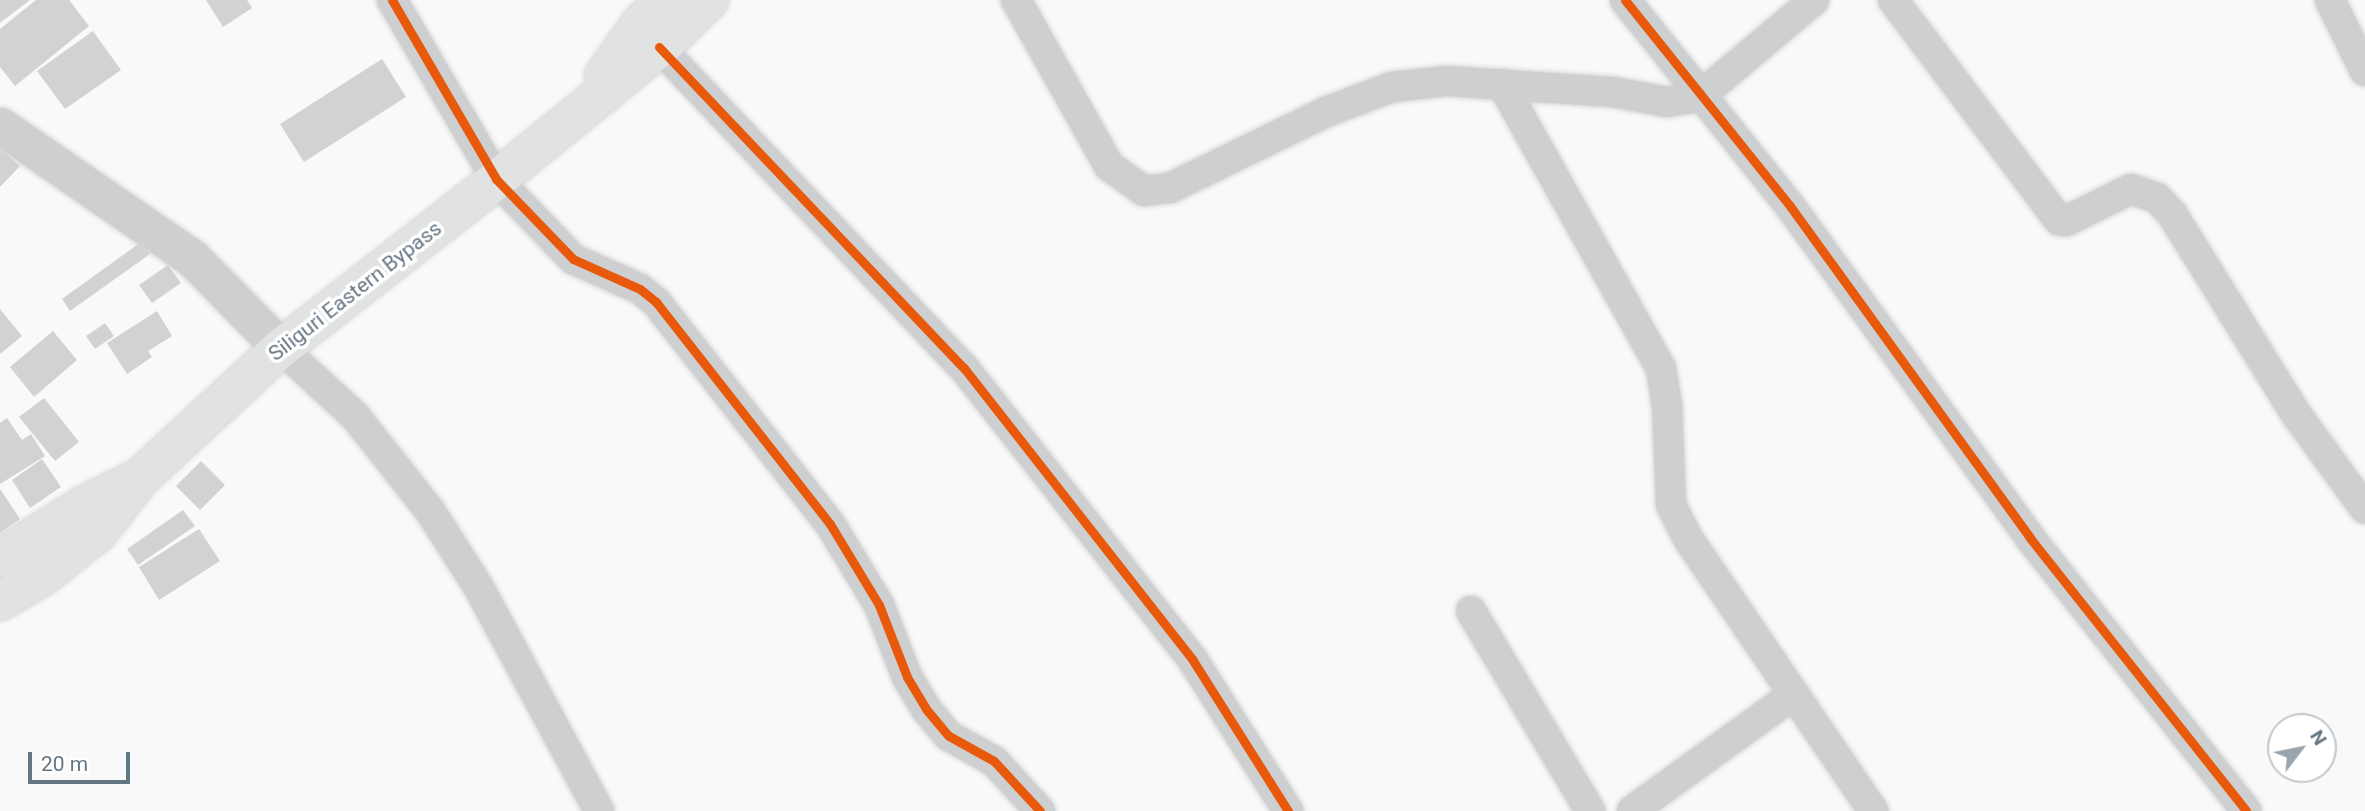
<!DOCTYPE html>
<html>
<head>
<meta charset="utf-8">
<style>
	body { margin:0 }
	#map { position:relative; width:2365px; height:811px; overflow:hidden; background:#f9f9f9; font-family:Roboto,sans-serif }
	div>[style] { position:absolute }
	.building>* { inset:0; background:#d0d2d3 }
	.roads { filter:drop-shadow(0 0 2px #d5d6d7) drop-shadow(0 0 2px #d5d6d7) }
	.minor>* { height:30px; margin:-15px; padding:0 15px; transform-origin:15px; border-radius:15px; background:#cecfd0 }
	.tertiary>* { height:37px; margin:-18.5px; padding:0 18.5px; transform-origin:18.5px; border-radius:18.5px; background:#cecfd0 }
	.primary>* { height:38px; margin:-19px; padding:0 19px; transform-origin:19px; border-radius:19px; background:#e1e2e2 }
	.cycleway>* { height:9px; margin:-4.5px; padding:0 4.5px; transform-origin:4.5px; border-radius:4.5px; background:#e8590c }
	span { translate:-50% -50%; white-space:nowrap; text-align:center; line-height:1.15; -webkit-text-stroke:7px #fff; paint-order:stroke }
	.street-label { font-size:21px; color:#657683 }
	.north { position:absolute; left:2267px; top:713px; width:70px; height:70px; box-sizing:border-box; background:#fff; border:2px solid #c1c8cd; border-radius:50%; rotate:58deg; font-size:19px; font-weight:700; line-height:28px; text-align:center; color:#657683 }
	.north::after { content:''; display:block; margin:auto; width:24px; height:32px; background:#99a4ac; clip-path:polygon(50% 0,100% 100%,50% 72%,0 100%) }
	.scale { position:absolute; left:28px; top:752px; width:102px; height:32px; box-sizing:border-box; border:4px solid #657683; border-top:0; padding-left:9px; font-size:21px; line-height:24px; white-space:nowrap; color:#657683; -webkit-text-stroke:5px #fff; paint-order:stroke }
</style>
</head>
<body>
<div id="map">
	<div class="building">
		<div style="clip-path:polygon(0 0,30px 0,0 23px)"></div>
		<div style="clip-path:polygon(36px 0,69px 0,89px 26px,15px 86px,0 67px,0 29px)"></div>
		<div style="clip-path:polygon(206px 0,247px 0,252px 8px,223px 27px)"></div>
		<div style="clip-path:polygon(93px 31px,121px 70px,65px 109px,37px 71px)"></div>
		<div style="clip-path:polygon(382px 59px,406px 97px,304px 162px,280px 124px)"></div>
		<div style="clip-path:polygon(0 148px,20px 166px,0 187px)"></div>
		<div style="clip-path:polygon(141px 242px,150px 254px,70px 311px,62px 299px)"></div>
		<div style="clip-path:polygon(168px 265px,181px 283px,152px 303px,139px 285px)"></div>
		<div style="clip-path:polygon(0 309px,22px 336px,0 354px)"></div>
		<div style="clip-path:polygon(157px 311px,172px 336px,148px 351px,152px 357px,127px 374px,107px 343px)"></div>
		<div style="clip-path:polygon(105px 323px,114px 336px,95px 349px,86px 336px)"></div>
		<div style="clip-path:polygon(53px 331px,77px 360px,34px 397px,10px 367px)"></div>
		<div style="clip-path:polygon(44px 398px,79px 442px,55px 461px,19px 417px)"></div>
		<div style="clip-path:polygon(7px 418px,22px 440px,31px 434px,45px 456px,0 484px,0 423px)"></div>
		<div style="clip-path:polygon(42px 459px,61px 487px,30px 508px,12px 480px)"></div>
		<div style="clip-path:polygon(201px 461px,225px 485px,200px 510px,176px 486px)"></div>
		<div style="clip-path:polygon(0 489px,20px 519px,0 533px)"></div>
		<div style="clip-path:polygon(183px 510px,195px 526px,138px 565px,127px 549px)"></div>
		<div style="clip-path:polygon(199px 529px,220px 561px,159px 600px,139px 567px)"></div>
	</div>
	<div class="roads">
		<div class="minor">
			<div style="left:392px;top:0;width:207px;rotate:59.8deg"></div>
			<div style="left:496px;top:179px;width:111px;rotate:46.1deg"></div>
			<div style="left:573px;top:259px;width:73px;rotate:24.1deg"></div>
			<div style="left:640px;top:289px;width:21px;rotate:39deg"></div>
			<div style="left:656px;top:302px;width:282px;rotate:51.9deg"></div>
			<div style="left:830px;top:524px;width:95px;rotate:58.8deg"></div>
			<div style="left:879px;top:605px;width:77px;rotate:68.7deg"></div>
			<div style="left:907px;top:677px;width:37px;rotate:59deg"></div>
			<div style="left:926px;top:709px;width:35px;rotate:50deg"></div>
			<div style="left:949px;top:736px;width:51px;rotate:29.1deg"></div>
			<div style="left:994px;top:761px;width:68px;rotate:47.4deg"></div>
			<div style="left:1016px;top:0;width:190px;rotate:60.7deg"></div>
			<div style="left:1109px;top:166px;width:43px;rotate:35.5deg"></div>
			<div style="left:1144px;top:191px;width:26px;rotate:-7deg"></div>
			<div style="left:1170px;top:188px;width:174px;rotate:-26deg"></div>
			<div style="left:1326px;top:112px;width:71px;rotate:-20.7deg"></div>
			<div style="left:1392px;top:87px;width:54px;rotate:-6.3deg"></div>
			<div style="left:1446px;top:81px;width:167px;rotate:3.8deg"></div>
			<div style="left:1613px;top:92px;width:55px;rotate:10.5deg"></div>
			<div style="left:1667px;top:102px;width:32px;rotate:-9deg"></div>
			<div style="left:1699px;top:97px;width:150px;rotate:-40.1deg"></div>
			<div style="left:1625px;top:0;width:264px;rotate:51.3deg"></div>
			<div style="left:1790px;top:206px;width:410px;rotate:54.1deg"></div>
			<div style="left:2030px;top:538px;width:348px;rotate:51.6deg"></div>
			<div style="left:1893px;top:0;width:276px;rotate:53deg"></div>
			<div style="left:2059px;top:220px;width:7px;rotate:8deg"></div>
			<div style="left:2066px;top:221px;width:72px;rotate:-26.2deg"></div>
			<div style="left:2131px;top:189px;width:28px;rotate:19deg"></div>
			<div style="left:2157px;top:198px;width:22px;rotate:47deg"></div>
			<div style="left:2172px;top:214px;width:235px;rotate:58.2deg"></div>
			<div style="left:2296px;top:414px;width:117px;rotate:54deg"></div>
			<div style="left:2330px;top:0;width:79px;rotate:63.8deg"></div>
			<div style="left:659px;top:47px;width:443px;rotate:46.5deg"></div>
			<div style="left:964px;top:368px;width:370px;rotate:51.9deg"></div>
			<div style="left:1192px;top:659px;width:180px;rotate:57.7deg"></div>
			<div style="left:1502px;top:84px;width:325px;rotate:60.8deg"></div>
			<div style="left:1661px;top:368px;width:36px;rotate:81deg"></div>
			<div style="left:1667px;top:404px;width:101px;rotate:87.7deg"></div>
			<div style="left:1671px;top:505px;width:39px;rotate:63deg"></div>
			<div style="left:1689px;top:540px;width:328px;rotate:55.8deg"></div>
			<div style="left:281px;top:348px;width:100px;rotate:42.6deg"></div>
			<div style="left:355px;top:416px;width:121px;rotate:51.7deg"></div>
			<div style="left:430px;top:511px;width:91px;rotate:57.5deg"></div>
			<div style="left:479px;top:588px;width:253px;rotate:61.7deg"></div>
			<div style="left:1471px;top:611px;width:233px;rotate:59.2deg"></div>
			<div style="left:1632px;top:811px;width:200px;rotate:-35.8deg"></div>
		</div>
		<div class="tertiary">
			<div style="left:0;top:126px;width:233px;rotate:34.5deg"></div>
			<div style="left:192px;top:258px;width:127px;rotate:45.3deg"></div>
		</div>
		<div class="primary">
			<div style="left:604px;top:76px;width:62px;rotate:-54.8deg"></div>
			<div style="left:640px;top:25px;width:35px;rotate:-45deg"></div>
			<div style="left:0;top:558px;width:100px;rotate:-31.9deg"></div>
			<div style="left:85px;top:505px;width:52px;rotate:-26.1deg"></div>
			<div style="left:0;top:601px;width:51px;rotate:-30.6deg"></div>
			<div style="left:44px;top:575px;width:69px;rotate:-38.5deg"></div>
			<div style="left:98px;top:532px;width:68px;rotate:-52.1deg"></div>
			<div style="left:140px;top:478px;width:192px;rotate:-42.7deg"></div>
			<div style="left:281px;top:348px;width:257px;rotate:-37.9deg"></div>
			<div style="left:484px;top:190px;width:230px;rotate:-39deg"></div>
			<div style="left:663px;top:45px;width:64px;rotate:-44.4deg"></div>
		</div>
	</div>
	<div class="cycleway">
		<div style="left:392px;top:0;width:207px;rotate:59.8deg"></div>
		<div style="left:496px;top:179px;width:111px;rotate:46.1deg"></div>
		<div style="left:573px;top:259px;width:73px;rotate:24.1deg"></div>
		<div style="left:640px;top:289px;width:21px;rotate:39deg"></div>
		<div style="left:656px;top:302px;width:282px;rotate:51.9deg"></div>
		<div style="left:830px;top:524px;width:95px;rotate:58.8deg"></div>
		<div style="left:879px;top:605px;width:77px;rotate:68.7deg"></div>
		<div style="left:907px;top:677px;width:37px;rotate:59deg"></div>
		<div style="left:926px;top:709px;width:35px;rotate:50deg"></div>
		<div style="left:949px;top:736px;width:51px;rotate:29.1deg"></div>
		<div style="left:994px;top:761px;width:68px;rotate:47.4deg"></div>
		<div style="left:1625px;top:0;width:264px;rotate:51.3deg"></div>
		<div style="left:1790px;top:206px;width:410px;rotate:54.1deg"></div>
		<div style="left:2030px;top:538px;width:348px;rotate:51.6deg"></div>
		<div style="left:659px;top:47px;width:443px;rotate:46.5deg"></div>
		<div style="left:964px;top:368px;width:370px;rotate:51.9deg"></div>
		<div style="left:1192px;top:659px;width:180px;rotate:57.7deg"></div>
	</div>
	<div class="street-label">
		<span style="left:355px;top:291px;rotate:-38deg">Siliguri Eastern Bypass</span>
	</div>
	<div class="north">N</div>
	<div class="scale">20 m</div>
</div>
</body>
</html>
